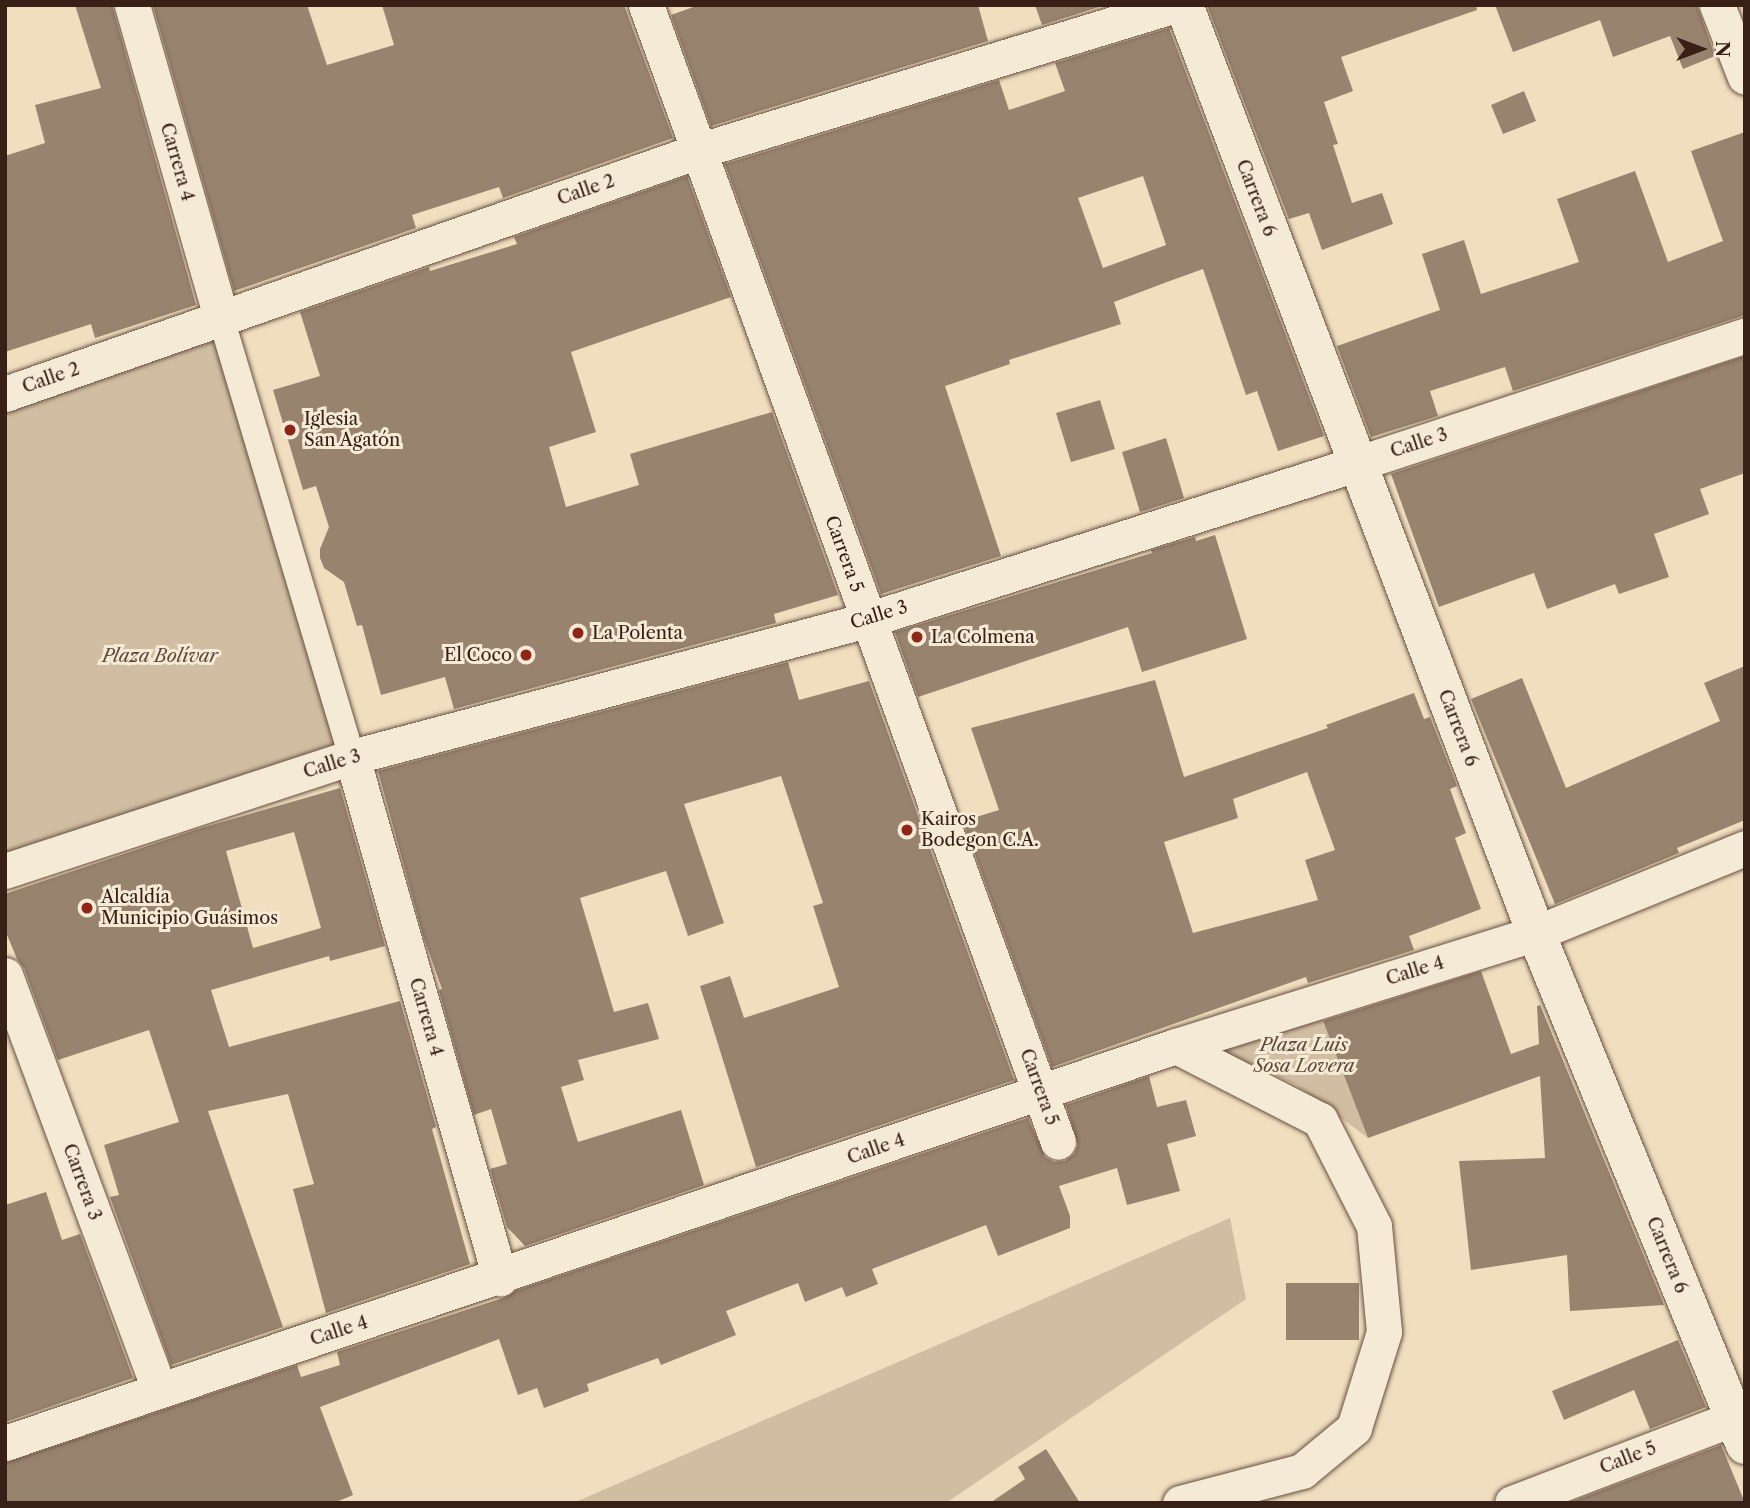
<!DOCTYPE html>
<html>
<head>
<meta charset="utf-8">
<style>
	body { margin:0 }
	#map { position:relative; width:1750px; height:1508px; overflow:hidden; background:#f0debf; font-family:"Libre Caslon Text",serif }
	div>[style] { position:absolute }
	.green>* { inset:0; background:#d1bea2 }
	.building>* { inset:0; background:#98836e }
	.roads { filter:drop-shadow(0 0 2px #665041) drop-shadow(0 0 2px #665041) }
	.pedestrian>* { height:26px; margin:-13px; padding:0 13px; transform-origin:13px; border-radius:13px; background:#f5ead5 }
	.minor>* { height:35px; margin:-17.5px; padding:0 17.5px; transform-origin:17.5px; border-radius:17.5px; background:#f5ead5 }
	.secondary>* { height:38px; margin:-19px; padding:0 19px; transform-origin:19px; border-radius:19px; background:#f5ead5 }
	.dots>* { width:19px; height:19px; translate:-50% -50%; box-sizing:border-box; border:4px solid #f5ead5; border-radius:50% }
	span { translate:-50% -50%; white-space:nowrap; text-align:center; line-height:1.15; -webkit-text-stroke:6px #f5ead5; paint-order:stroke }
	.street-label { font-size:18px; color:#382017 }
	.poi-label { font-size:18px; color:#382017 }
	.left { translate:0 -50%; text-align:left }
	.right { translate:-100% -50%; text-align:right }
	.park-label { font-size:18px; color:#5e483a; font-style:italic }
	.frame { position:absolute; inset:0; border:7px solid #382017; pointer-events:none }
	.north { position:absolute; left:1666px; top:14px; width:70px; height:70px; -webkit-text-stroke:5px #f5ead5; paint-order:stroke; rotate:90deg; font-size:19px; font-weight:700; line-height:28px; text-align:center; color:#382017 }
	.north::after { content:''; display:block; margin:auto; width:24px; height:32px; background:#382017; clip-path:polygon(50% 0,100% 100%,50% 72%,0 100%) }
</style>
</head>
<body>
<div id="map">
	<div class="green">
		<div style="clip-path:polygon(221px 318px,352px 757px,5px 871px,5px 394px)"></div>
		<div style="clip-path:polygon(1322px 1019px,1368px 1138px,1297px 1085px,1218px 1050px)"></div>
		<div style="clip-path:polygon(1230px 1218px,1246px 1299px,946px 1503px,573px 1503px)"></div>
	</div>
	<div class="building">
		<div style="clip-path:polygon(75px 5px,112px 5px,196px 305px,95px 338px,91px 324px,5px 352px,5px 156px,45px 143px,35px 105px,101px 88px)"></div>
		<div style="clip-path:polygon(153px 5px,307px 5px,327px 65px,394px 45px,382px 5px,624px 5px,673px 138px,503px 198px,499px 187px,412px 215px,416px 228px,234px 291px)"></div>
		<div style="clip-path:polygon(699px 5px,978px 5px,988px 41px,711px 126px,671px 15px)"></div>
		<div style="clip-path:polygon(1035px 5px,1105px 5px,1042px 25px)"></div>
		<div style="clip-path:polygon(1207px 5px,1476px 5px,1477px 10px,1341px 57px,1353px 91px,1324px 102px,1338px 144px,1333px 145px,1352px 203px,1382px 193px,1393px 224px,1322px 250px,1309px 213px,1289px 219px)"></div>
		<div style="clip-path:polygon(1495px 5px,1697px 5px,1715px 56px,1683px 69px,1670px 36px,1613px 57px,1600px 20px,1513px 52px)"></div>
		<div style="clip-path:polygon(evenodd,1169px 28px,1324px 436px,1278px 451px,1257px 391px,1246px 395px,1203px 269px,1167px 282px,1114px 302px,1121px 324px,1009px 360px,1010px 364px,945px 386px,1001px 556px,881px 594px,725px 164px,999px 80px,1009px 110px,1065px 91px,1055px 63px,1169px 28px,1143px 176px,1166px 245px,1103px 268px,1078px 198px,1143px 176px)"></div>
		<div style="clip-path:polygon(1524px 91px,1536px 121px,1503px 134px,1491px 105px)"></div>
		<div style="clip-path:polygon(1745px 132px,1745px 315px,1513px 391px,1505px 367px,1430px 391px,1438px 416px,1371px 437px,1337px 346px,1440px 310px,1422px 254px,1464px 240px,1481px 294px,1579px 262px,1557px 199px,1635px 171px,1668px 262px,1723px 241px,1691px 151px)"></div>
		<div style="clip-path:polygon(687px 176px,731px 297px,571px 352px,596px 432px,549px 447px,566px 507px,639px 485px,630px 454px,772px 412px,838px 595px,774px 614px,776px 623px,454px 709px,445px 677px,381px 695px,362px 625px,357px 626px,344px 582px,324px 568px,320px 558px,320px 549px,329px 527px,316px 486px,303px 490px,273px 390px,320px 376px,300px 312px,429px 267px,430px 271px,517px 244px,514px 237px)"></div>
		<div style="clip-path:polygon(1745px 356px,1745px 473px,1700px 489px,1709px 514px,1654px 534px,1669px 577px,1619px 594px,1615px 584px,1547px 609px,1534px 573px,1439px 607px,1391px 474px)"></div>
		<div style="clip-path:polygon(1100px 400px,1115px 449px,1071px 462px,1056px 413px)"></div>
		<div style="clip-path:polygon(1166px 438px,1184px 498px,1140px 512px,1122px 452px)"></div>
		<div style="clip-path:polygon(1215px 535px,1247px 639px,1142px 672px,1128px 627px,918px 697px,895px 632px,1152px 553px,1151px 550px,1195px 537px,1196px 541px)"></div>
		<div style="clip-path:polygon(788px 662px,799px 700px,869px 681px,1014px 1080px,756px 1167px,700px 986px,730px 976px,744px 1018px,839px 987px,813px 906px,823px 903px,781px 776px,684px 804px,724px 923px,688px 936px,666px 871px,580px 898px,614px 1012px,648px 1003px,659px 1039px,578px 1060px,584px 1080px,561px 1087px,578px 1142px,681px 1110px,704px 1185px,525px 1246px,507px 1227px,490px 1169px,507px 1164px,491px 1109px,474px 1115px,439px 990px,442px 989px,423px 935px,378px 771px)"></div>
		<div style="clip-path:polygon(1745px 666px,1745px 820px,1677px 848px,1679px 853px,1555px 904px,1471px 699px,1522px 678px,1566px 788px,1720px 721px,1704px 683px)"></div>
		<div style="clip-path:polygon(evenodd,1155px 680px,1184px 777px,1328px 728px,1326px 725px,1414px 693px,1424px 719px,1430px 717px,1457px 786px,1450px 789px,1466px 833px,1455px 838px,1481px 909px,1409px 936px,1414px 950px,1308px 983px,1306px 977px,1052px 1067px,963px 821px,999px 810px,971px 728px,1155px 680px,1307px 772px,1335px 850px,1305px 860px,1318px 900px,1193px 933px,1164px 842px,1238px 818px,1233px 799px,1307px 772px)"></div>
		<div style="clip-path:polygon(evenodd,340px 788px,385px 946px,330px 961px,329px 956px,211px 990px,229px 1047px,400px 1001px,436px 1127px,432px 1129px,470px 1264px,326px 1313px,293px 1189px,314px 1184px,288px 1094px,208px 1111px,283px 1327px,171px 1365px,110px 1197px,119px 1195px,104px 1145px,179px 1122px,149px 1030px,58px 1060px,24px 968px,17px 959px,5px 930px,5px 894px,198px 829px,340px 788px,294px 832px,321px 928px,253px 948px,226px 851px,294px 832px)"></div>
		<div style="clip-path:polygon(1481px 971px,1511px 1054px,1539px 1044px,1537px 1006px,1540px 1005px,1664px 1305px,1570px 1311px,1567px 1255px,1471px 1270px,1459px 1161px,1545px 1158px,1540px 1076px,1368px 1138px,1323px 1021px)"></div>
		<div style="clip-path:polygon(1149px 1076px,1157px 1107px,1186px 1100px,1196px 1136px,1167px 1144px,1180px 1191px,1127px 1205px,1117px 1168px,1059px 1186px,1070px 1216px,1070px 1228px,998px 1256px,986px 1225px,872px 1269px,878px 1284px,846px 1297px,842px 1287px,805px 1302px,798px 1283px,726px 1311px,736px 1335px,661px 1365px,658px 1358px,587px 1384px,589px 1391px,544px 1408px,537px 1388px,518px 1395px,499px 1339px,320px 1407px,353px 1495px,334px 1503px,5px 1503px,5px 1463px,297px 1365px,301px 1377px,340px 1365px,337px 1352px,506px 1297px,515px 1291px,1028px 1118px,1045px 1157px,1054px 1162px,1065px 1161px,1074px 1154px,1078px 1145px,1066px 1105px)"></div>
		<div style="clip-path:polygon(46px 1192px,62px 1240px,80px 1234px,133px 1378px,5px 1422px,5px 1205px)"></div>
		<div style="clip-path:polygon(1286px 1283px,1359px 1283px,1359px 1340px,1286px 1340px)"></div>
		<div style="clip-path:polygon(1678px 1340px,1706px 1407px,1650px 1429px,1634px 1390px,1564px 1420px,1552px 1391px)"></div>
		<div style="clip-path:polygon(1721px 1445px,1745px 1503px,1571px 1503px,1571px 1502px)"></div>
		<div style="clip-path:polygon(1046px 1449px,1080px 1503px,990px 1503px,1025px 1479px,1018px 1467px)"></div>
	</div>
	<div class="roads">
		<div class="pedestrian">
			<div style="left:221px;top:318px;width:458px;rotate:73.4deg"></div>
		</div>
		<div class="minor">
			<div style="left:132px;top:5px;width:325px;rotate:74.1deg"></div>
			<div style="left:646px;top:5px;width:1209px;rotate:70.08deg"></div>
			<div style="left:1717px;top:5px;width:77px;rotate:68.7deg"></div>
			<div style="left:5px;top:394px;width:738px;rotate:-19.32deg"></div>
			<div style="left:701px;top:150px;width:495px;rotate:-17deg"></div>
			<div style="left:352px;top:757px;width:542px;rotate:74.14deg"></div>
			<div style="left:5px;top:871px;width:365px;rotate:-18.2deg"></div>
			<div style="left:352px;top:757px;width:533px;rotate:-14.9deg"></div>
			<div style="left:867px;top:620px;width:513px;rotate:-17.69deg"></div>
			<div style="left:1356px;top:464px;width:410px;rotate:-18.3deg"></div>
			<div style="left:5px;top:975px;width:443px;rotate:69.6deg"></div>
			<div style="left:1176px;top:1046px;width:162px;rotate:27.2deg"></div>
			<div style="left:1320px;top:1120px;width:119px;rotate:63deg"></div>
			<div style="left:1374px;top:1226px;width:106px;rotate:84.6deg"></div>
			<div style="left:1384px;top:1332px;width:101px;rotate:107.4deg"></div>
			<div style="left:1354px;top:1428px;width:67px;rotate:140.4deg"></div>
			<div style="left:1302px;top:1471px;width:126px;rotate:165.3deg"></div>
			<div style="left:5px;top:1443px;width:1236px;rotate:-18.73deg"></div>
			<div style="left:1176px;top:1046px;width:377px;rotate:-17.4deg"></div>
			<div style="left:1536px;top:933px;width:226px;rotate:-22.1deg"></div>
			<div style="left:1512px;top:1503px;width:249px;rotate:-20.9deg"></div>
		</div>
		<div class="secondary">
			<div style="left:1184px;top:5px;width:993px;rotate:69.23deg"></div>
			<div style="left:1536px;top:933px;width:553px;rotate:67.79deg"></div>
		</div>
	</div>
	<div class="dots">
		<div style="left:290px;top:430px;background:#8f2418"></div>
		<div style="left:578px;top:633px;background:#8f2418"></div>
		<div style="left:917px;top:637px;background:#8f2418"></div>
		<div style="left:526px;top:655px;background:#8f2418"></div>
		<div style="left:907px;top:830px;background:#8f2418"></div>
		<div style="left:87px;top:908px;background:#8f2418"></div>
	</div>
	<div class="street-label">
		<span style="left:177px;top:162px;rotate:74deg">Carrera 4</span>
		<span style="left:586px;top:190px;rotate:-19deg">Calle 2</span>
		<span style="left:1256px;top:198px;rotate:69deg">Carrera 6</span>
		<span style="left:51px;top:378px;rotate:-19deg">Calle 2</span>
		<span style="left:1419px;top:443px;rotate:-18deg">Calle 3</span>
		<span style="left:844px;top:554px;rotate:70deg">Carrera 5</span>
		<span style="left:879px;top:615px;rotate:-17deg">Calle 3</span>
		<span style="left:1458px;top:728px;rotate:69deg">Carrera 6</span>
		<span style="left:332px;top:764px;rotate:-17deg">Calle 3</span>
		<span style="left:1415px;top:971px;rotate:-17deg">Calle 4</span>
		<span style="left:426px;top:1017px;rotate:74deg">Carrera 4</span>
		<span style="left:1039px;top:1087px;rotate:70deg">Carrera 5</span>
		<span style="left:876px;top:1149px;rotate:-19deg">Calle 4</span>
		<span style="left:82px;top:1182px;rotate:70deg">Carrera 3</span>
		<span style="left:1667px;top:1255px;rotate:68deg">Carrera 6</span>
		<span style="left:339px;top:1331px;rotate:-18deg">Calle 4</span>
		<span style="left:1628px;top:1458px;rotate:-21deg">Calle 5</span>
	</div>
	<div class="poi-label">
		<span class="left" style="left:304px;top:430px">Iglesia<br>San Agatón</span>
		<span class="left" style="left:592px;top:633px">La Polenta</span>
		<span class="left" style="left:931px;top:637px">La Colmena</span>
		<span class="right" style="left:512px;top:655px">El Coco</span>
		<span class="left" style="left:921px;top:830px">Kairos<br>Bodegon C.A.</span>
		<span class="left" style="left:101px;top:908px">Alcaldía<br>Municipio Guásimos</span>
	</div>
	<div class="park-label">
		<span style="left:160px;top:656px">Plaza Bolívar</span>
		<span style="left:1304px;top:1056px">Plaza Luis<br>Sosa Lovera</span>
	</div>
	<div class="frame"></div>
	<div class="north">N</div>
</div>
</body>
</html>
